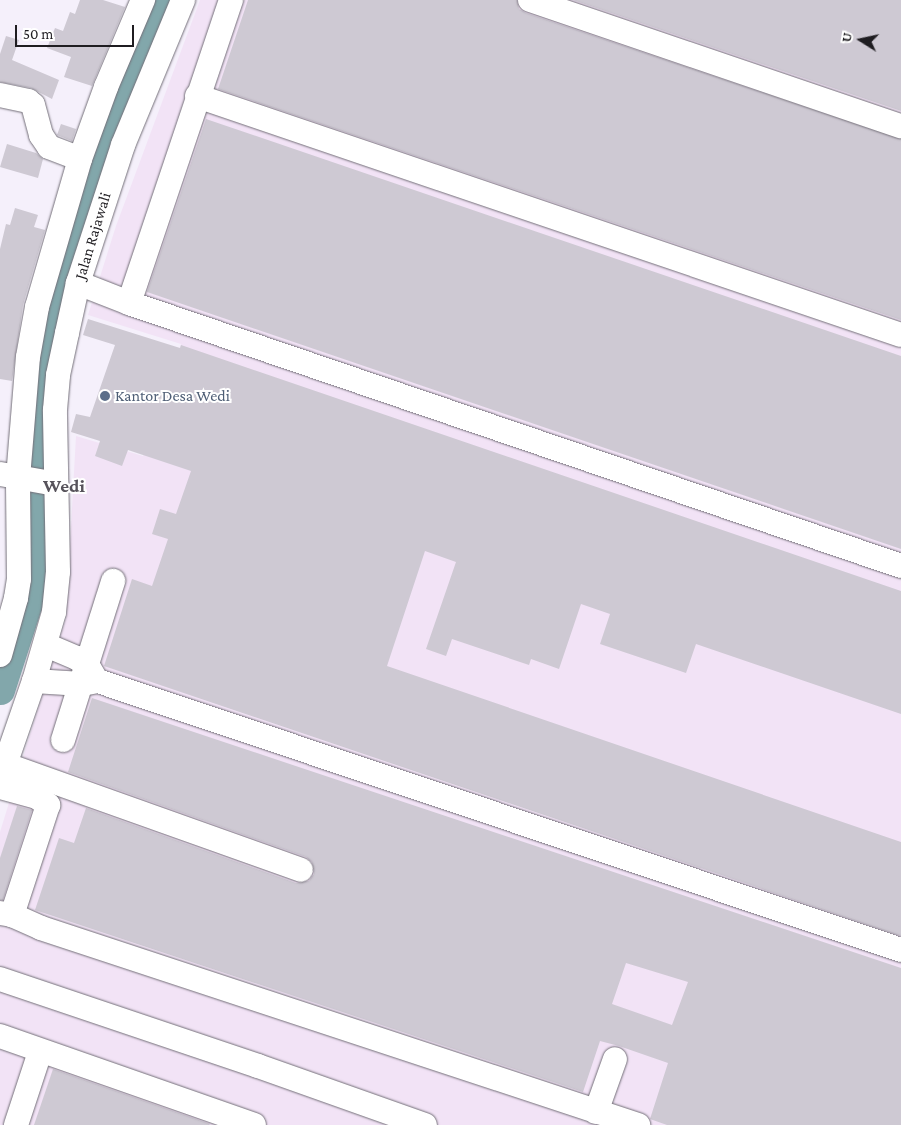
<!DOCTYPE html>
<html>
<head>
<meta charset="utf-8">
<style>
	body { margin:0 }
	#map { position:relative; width:901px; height:1125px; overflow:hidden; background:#f5f0fb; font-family:"Crimson Pro",serif }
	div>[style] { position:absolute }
	.industrial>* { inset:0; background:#f2e3f6 }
	.river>* { height:29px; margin:-14.5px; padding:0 14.5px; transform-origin:14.5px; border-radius:14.5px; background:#82a7ab }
	.building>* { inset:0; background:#cec9d3 }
	.roads { filter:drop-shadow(0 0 1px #736f78) drop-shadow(0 0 1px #736f78) }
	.minor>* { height:24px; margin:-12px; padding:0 12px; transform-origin:12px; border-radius:12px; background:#fff }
	.dots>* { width:14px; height:14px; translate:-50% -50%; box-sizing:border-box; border:2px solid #fff; border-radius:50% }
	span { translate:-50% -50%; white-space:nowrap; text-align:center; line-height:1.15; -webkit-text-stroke:4px #fff; paint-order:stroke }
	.street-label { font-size:16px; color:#1f1d21 }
	.service-label { font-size:16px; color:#4e5e75 }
	.left { translate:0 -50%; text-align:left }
	.quarter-label { font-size:19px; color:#57535b; font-weight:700 }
	.north { position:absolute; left:836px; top:15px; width:50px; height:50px; -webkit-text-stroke:4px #fff; paint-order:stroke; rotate:280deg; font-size:14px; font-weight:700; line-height:20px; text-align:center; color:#1f1d21 }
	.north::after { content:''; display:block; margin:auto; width:18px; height:22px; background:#1f1d21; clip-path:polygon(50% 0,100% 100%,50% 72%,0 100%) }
	.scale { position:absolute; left:15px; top:25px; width:119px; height:22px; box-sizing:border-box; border:2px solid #1f1d21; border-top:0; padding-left:6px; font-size:15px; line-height:18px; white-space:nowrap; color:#1f1d21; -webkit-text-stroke:4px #fff; paint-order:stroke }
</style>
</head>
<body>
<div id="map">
	<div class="industrial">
		<div style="clip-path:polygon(200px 0,901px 0,901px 1125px,0 1125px,0 832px,66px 618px,76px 436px,143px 456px,181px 344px,88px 315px,116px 226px)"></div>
	</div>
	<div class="river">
		<div style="left:0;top:690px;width:91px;rotate:-72.2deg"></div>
		<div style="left:28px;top:603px;width:250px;rotate:-85deg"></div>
		<div style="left:50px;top:354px;width:99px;rotate:-80.2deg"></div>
		<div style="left:67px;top:256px;width:274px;rotate:-69.2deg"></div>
	</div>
	<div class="building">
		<div style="clip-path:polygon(80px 0,103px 0,125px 7px,92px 86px,64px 77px,71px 57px,47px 48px,55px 28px,63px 31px,70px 12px,75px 14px)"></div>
		<div style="clip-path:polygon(248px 0,517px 0,519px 9px,526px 13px,901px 139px,901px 320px,218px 89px)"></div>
		<div style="clip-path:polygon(573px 0,901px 0,901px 111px)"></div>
		<div style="clip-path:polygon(6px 36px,19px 40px,12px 60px,59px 80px,52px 99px,31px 88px,0 82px,0 54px)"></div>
		<div style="clip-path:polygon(206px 119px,901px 356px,901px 549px,147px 292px)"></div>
		<div style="clip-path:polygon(61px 124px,76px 129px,72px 141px,57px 135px)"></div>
		<div style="clip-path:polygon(7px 144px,36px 153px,43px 159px,38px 178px,0 167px)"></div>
		<div style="clip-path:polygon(15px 208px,38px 215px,34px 227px,45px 230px,23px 305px,12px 381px,0 379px,0 249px,6px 224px,10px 225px)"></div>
		<div style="clip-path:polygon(88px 319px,180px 348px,181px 345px,901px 591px,901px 714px,696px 644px,686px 673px,600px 644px,610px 614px,581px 604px,559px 669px,531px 659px,529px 665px,452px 639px,446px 656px,426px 649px,456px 562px,425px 551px,387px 666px,901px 842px,901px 936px,104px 666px,132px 579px,152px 586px,168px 539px,152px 534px,160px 509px,176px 514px,191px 471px,128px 450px,122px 466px,95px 456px,100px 441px,71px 432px,76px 414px,90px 417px,115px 345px,83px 335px)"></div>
		<div style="clip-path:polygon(evenodd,92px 698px,901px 968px,901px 1125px,667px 1125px,650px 1119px,668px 1063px,619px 1046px,600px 1041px,583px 1092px,35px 910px,59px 838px,74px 843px,86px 808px,296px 883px,309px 881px,314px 874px,312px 862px,306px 857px,68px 772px,92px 698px,626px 963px,688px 982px,672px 1025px,612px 1004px,626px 963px)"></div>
		<div style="clip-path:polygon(17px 806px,32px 810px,3px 900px,0 900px,0 858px)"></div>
		<div style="clip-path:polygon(53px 1069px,210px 1124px,209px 1125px,34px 1125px)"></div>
	</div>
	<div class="roads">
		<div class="minor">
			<div style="left:530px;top:0;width:392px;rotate:18.8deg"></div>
			<div style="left:0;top:95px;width:29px;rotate:12deg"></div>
			<div style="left:28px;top:101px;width:6px;rotate:39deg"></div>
			<div style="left:33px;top:105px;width:31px;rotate:75deg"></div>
			<div style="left:41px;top:135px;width:14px;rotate:56deg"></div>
			<div style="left:49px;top:147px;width:33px;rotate:21deg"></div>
			<div style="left:197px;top:96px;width:743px;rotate:18.75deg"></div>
			<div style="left:78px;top:283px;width:55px;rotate:21.4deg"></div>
			<div style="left:129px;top:303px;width:816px;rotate:18.81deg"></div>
			<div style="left:129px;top:303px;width:320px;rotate:-71.4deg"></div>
			<div style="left:0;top:474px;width:57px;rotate:10.1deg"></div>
			<div style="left:46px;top:645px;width:34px;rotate:23deg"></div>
			<div style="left:77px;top:658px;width:14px;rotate:36deg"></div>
			<div style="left:88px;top:666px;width:14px;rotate:60deg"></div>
			<div style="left:0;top:655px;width:59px;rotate:-74.3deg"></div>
			<div style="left:16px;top:598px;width:19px;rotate:-81deg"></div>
			<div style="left:19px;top:579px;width:101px;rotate:-90.6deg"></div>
			<div style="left:18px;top:478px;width:121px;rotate:-85.3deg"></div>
			<div style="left:28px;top:357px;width:51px;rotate:-79.8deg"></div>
			<div style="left:37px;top:307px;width:154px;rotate:-73.8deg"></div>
			<div style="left:80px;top:159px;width:77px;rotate:-70.1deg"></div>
			<div style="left:106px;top:87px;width:95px;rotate:-67deg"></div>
			<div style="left:34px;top:681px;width:48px;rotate:3.6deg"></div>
			<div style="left:82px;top:684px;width:16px;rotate:-11deg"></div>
			<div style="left:98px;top:681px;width:847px;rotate:18.52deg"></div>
			<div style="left:63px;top:740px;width:167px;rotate:-72.5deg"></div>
			<div style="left:4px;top:764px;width:315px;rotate:19.6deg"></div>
			<div style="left:0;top:779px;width:104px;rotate:-70.9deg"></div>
			<div style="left:34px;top:681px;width:72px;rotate:-73.8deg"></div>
			<div style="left:54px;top:612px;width:40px;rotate:-84.3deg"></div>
			<div style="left:58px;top:572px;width:162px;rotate:-91.1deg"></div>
			<div style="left:55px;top:410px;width:35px;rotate:-85deg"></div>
			<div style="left:58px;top:375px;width:43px;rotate:-77.9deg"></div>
			<div style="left:67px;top:333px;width:51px;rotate:-77.6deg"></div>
			<div style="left:78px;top:283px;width:145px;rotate:-71.9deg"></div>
			<div style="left:123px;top:145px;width:157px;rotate:-67.5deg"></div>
			<div style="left:0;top:787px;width:38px;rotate:15deg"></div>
			<div style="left:37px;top:797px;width:14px;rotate:36deg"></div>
			<div style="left:48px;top:805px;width:116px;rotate:108.1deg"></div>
			<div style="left:0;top:913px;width:12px;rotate:9deg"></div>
			<div style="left:12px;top:915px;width:32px;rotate:24deg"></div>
			<div style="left:41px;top:928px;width:629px;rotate:18.26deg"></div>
			<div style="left:0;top:979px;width:272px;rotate:18.6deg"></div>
			<div style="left:258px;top:1066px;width:177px;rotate:19.5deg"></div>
			<div style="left:0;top:1036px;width:269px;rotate:19.3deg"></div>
			<div style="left:596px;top:1112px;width:56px;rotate:-70.3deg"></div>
			<div style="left:16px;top:1125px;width:77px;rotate:-71.8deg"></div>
		</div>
	</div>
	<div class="dots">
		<div style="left:105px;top:396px;background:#5c6f8a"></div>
	</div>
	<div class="street-label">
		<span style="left:93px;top:236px;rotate:-73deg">Jalan Rajawali</span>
	</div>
	<div class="service-label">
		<span class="left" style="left:115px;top:396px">Kantor Desa Wedi</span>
	</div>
	<div class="quarter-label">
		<span style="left:64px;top:486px">Wedi</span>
	</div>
	<div class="north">U</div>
	<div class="scale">50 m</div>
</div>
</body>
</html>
